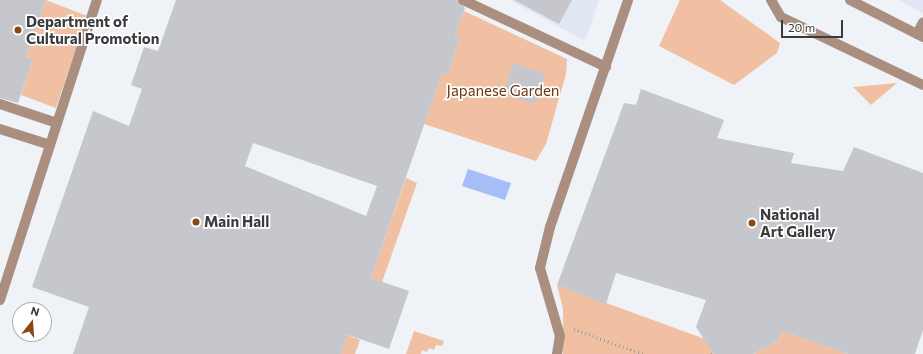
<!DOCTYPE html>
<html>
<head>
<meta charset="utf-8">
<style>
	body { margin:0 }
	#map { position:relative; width:923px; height:354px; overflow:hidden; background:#eff2f7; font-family:Commissioner,sans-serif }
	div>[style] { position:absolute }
	.built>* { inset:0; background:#e1e6f3 }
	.green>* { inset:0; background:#f1c0a3 }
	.water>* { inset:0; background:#a6bef8 }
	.building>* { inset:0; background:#c5c7cd }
	.path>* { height:2.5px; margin-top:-1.25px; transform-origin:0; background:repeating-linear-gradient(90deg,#9da0a3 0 1px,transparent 0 4px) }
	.minor>* { height:10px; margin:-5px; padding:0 5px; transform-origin:5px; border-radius:5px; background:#aa8f80 }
	.dots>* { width:11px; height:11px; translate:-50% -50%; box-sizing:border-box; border:2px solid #fff; border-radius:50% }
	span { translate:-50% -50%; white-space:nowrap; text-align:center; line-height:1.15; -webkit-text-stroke:3.5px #fff; paint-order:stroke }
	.poi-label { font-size:15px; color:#3a3b3d; font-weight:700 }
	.left { translate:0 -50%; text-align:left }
	.park-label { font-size:15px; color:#6c350b }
	.north { position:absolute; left:12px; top:302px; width:40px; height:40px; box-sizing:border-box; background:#fff; border:1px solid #b0b1b1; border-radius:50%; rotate:17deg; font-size:11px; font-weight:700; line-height:16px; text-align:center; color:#3a3b3d }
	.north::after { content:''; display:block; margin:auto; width:14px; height:18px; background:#8a4717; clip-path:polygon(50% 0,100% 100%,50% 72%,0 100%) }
	.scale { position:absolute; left:781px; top:20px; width:62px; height:18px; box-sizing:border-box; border:2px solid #3a3b3d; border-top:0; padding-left:5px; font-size:12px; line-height:14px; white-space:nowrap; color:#3a3b3d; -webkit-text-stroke:3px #fff; paint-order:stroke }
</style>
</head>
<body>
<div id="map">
	<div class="built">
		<div style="clip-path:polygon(510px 0,599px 0,585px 41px)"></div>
		<div style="clip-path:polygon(899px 0,923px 0,923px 13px)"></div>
	</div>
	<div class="green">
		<div style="clip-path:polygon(46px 0,87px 16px,56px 108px,21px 95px,33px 59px,26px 57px)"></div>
		<div style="clip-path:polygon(680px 0,720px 0,780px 43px,777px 53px,734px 85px,659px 46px)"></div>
		<div style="clip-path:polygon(464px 11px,567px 59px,566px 74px,546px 144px,536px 161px,424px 124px,442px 73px,448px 74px,460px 38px,455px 36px)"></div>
		<div style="clip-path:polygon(897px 83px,871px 105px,853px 87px)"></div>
		<div style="clip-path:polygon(406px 178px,417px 183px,382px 282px,371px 278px)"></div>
		<div style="clip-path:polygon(557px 285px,705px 339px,714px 354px,563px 354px,563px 309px)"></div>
		<div style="clip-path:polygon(414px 331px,444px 341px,442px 346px,436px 345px,434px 350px,429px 348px,427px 352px,422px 350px,421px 354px,406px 354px)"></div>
		<div style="clip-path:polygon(782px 331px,848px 354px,753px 354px,778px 341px)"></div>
		<div style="clip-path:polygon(347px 335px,360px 340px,355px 354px,341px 354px)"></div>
	</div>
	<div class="water">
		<div style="clip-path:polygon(468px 169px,511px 183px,505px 200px,462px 186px)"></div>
	</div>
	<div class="building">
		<div style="clip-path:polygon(0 0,46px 0,26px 57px,33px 59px,18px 103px,0 98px)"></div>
		<div style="clip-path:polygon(evenodd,176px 0,457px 0,465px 8px,455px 36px,460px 38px,448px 74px,442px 73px,371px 278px,409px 291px,389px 349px,348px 335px,341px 354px,73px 354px,89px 307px,32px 287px,93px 111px,129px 126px,142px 89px,131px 85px,144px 47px,158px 51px,176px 0,253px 143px,377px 186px,366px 216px,245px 166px,253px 143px)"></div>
		<div style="clip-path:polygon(514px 0,572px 0,559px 24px)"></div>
		<div style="clip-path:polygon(513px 63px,546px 74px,535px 104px,503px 93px)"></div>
		<div style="clip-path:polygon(641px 89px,724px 120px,717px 138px,794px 153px,791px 163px,843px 171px,854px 147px,923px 173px,923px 330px,915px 354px,848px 354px,782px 331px,778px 341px,753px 354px,714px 354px,696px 327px,706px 300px,616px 273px,606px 304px,557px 285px,624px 103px,636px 105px)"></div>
	</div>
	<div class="path">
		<div style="left:574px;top:329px;width:73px;rotate:19.9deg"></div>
		<div style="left:711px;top:354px;width:3px;rotate:-45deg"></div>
	</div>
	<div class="minor">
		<div style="left:463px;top:0;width:158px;rotate:25.1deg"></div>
		<div style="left:771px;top:0;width:20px;rotate:60deg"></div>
		<div style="left:781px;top:17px;width:157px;rotate:25.6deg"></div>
		<div style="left:850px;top:0;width:82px;rotate:26.9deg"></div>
		<div style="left:917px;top:34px;width:13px;rotate:-63deg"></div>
		<div style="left:0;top:104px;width:60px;rotate:18.4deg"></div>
		<div style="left:0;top:129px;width:52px;rotate:17.7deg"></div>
		<div style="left:0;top:300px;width:315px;rotate:-72.1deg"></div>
		<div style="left:557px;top:354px;width:18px;rotate:-81deg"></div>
		<div style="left:560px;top:336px;width:71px;rotate:-106.4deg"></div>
		<div style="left:540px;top:268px;width:42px;rotate:-76.3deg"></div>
		<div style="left:550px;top:227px;width:240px;rotate:-71deg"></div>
	</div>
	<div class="dots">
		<div style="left:18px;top:30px;background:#8a4717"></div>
		<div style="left:196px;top:222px;background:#8a4717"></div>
		<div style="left:752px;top:223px;background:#8a4717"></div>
	</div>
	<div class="poi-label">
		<span class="left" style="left:26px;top:30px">Department of<br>Cultural Promotion</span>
		<span class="left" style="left:760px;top:223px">National<br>Art Gallery</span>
		<span class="left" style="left:204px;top:222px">Main Hall</span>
	</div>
	<div class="park-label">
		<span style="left:503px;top:91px">Japanese Garden</span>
	</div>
	<div class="north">N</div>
	<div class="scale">20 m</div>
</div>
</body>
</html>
